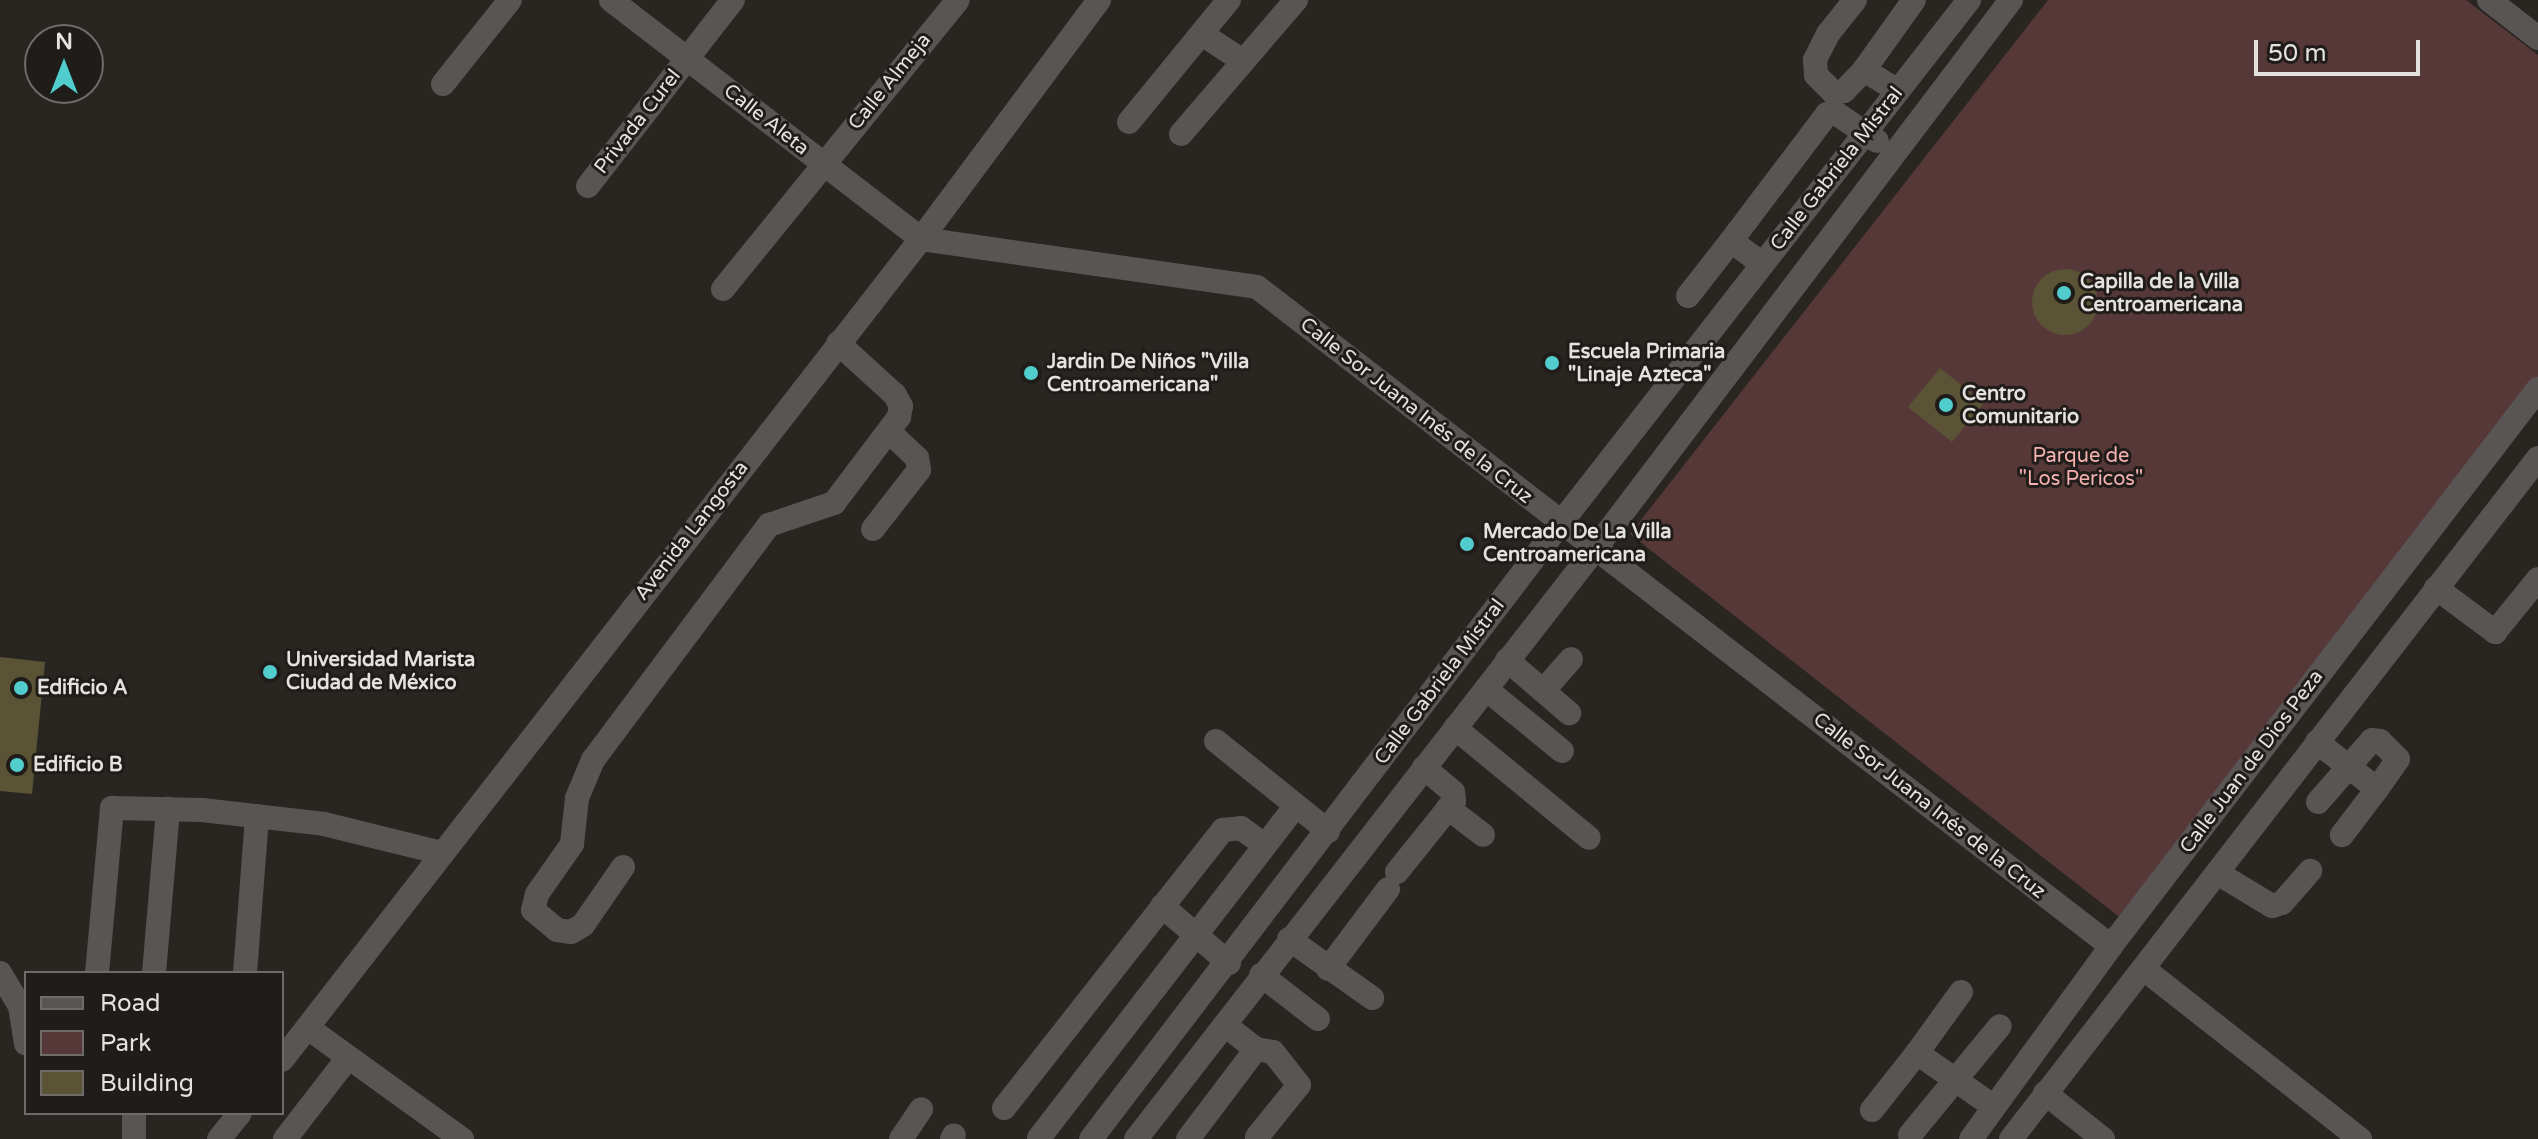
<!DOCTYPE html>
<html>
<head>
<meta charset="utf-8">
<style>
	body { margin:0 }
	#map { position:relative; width:2538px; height:1139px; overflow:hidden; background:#292622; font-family:"Varela Round",sans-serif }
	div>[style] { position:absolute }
	.green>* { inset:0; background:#573838 }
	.building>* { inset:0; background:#5b5335 }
	.round { border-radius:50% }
	.minor>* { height:24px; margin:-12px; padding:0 12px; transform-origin:12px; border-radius:12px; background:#585554 }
	.dots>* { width:22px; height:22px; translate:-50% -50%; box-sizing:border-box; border:4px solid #1f1c19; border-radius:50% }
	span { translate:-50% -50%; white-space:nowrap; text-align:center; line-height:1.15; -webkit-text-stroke:6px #1f1c19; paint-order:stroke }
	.street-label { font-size:20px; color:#e4e2df }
	.poi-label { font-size:20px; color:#e4e2df; font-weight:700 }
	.left { translate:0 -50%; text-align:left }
	.park-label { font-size:20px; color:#f4b2b0 }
	.legend { position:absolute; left:24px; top:971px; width:260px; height:144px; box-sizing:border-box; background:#1f1c19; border:2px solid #6e6b68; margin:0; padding:10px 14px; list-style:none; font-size:24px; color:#e4e2df }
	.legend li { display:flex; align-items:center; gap:16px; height:40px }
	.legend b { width:40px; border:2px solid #6e6b68 }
	.north { position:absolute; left:24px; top:24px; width:80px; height:80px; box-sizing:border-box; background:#1f1c19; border:2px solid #6e6b68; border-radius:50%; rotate:0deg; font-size:22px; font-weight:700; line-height:32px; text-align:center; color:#e4e2df }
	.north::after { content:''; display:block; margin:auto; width:28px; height:36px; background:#52cdcd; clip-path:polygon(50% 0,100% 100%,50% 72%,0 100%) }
	.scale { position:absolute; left:2254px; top:40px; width:166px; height:36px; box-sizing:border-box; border:4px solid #e4e2df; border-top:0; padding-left:10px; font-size:24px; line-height:28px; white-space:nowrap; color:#e4e2df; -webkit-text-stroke:6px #1f1c19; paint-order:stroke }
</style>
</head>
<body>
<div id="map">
	<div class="green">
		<div style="clip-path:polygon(2048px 0,2466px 0,2538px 55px,2538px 390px,2127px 923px,1630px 534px)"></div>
	</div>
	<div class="building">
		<div class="round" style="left:2032px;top:269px;width:66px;height:66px"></div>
		<div style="clip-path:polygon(1940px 368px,1984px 403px,1952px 442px,1908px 407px)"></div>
		<div style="clip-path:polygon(0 657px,45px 662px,32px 794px,0 791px)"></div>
	</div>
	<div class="minor">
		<div style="left:611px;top:0;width:391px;rotate:37.6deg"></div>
		<div style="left:921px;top:239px;width:339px;rotate:8.1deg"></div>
		<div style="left:1257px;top:287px;width:1079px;rotate:37.66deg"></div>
		<div style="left:1855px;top:0;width:43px;rotate:128.5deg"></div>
		<div style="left:1828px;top:34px;width:29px;rotate:117deg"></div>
		<div style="left:1815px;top:60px;width:15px;rotate:86deg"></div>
		<div style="left:1816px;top:75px;width:25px;rotate:45deg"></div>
		<div style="left:1834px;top:93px;width:10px;rotate:-11deg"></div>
		<div style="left:1844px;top:91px;width:29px;rotate:-46deg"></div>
		<div style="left:2489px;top:0;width:62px;rotate:37.8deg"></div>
		<div style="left:1202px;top:34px;width:49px;rotate:33.4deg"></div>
		<div style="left:443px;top:84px;width:107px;rotate:-51.4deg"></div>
		<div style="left:1898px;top:91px;width:40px;rotate:-148deg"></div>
		<div style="left:1864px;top:70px;width:86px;rotate:-54.5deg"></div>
		<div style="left:1129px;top:122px;width:158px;rotate:-50.7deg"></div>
		<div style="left:1181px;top:134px;width:177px;rotate:-49.4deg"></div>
		<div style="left:588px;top:186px;width:236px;rotate:-52.1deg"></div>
		<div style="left:1731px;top:241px;width:159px;rotate:-52.9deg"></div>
		<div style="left:1827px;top:114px;width:10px"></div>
		<div style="left:1837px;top:114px;width:48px;rotate:34deg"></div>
		<div style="left:723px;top:289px;width:372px;rotate:-50.9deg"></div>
		<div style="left:1688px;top:296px;width:70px;rotate:-52deg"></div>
		<div style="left:1731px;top:241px;width:39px;rotate:36deg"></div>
		<div style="left:873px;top:529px;width:75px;rotate:-52.1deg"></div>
		<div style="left:919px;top:470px;width:12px;rotate:-99deg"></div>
		<div style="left:917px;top:458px;width:38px;rotate:-137deg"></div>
		<div style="left:2436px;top:588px;width:74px;rotate:36.7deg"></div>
		<div style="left:2495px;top:632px;width:68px;rotate:-50.9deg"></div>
		<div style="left:1507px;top:660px;width:82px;rotate:40.5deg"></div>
		<div style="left:1486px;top:689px;width:98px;rotate:39.2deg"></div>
		<div style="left:1544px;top:690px;width:41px;rotate:-48.9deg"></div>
		<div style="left:1455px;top:728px;width:173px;rotate:39.4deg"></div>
		<div style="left:1216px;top:741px;width:144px;rotate:38.8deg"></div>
		<div style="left:2317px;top:742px;width:76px;rotate:38.1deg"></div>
		<div style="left:2377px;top:789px;width:58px;rotate:127.3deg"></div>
		<div style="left:2318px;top:802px;width:82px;rotate:-48.9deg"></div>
		<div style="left:2372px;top:740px;width:8px;rotate:7deg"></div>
		<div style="left:2380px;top:741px;width:25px;rotate:45deg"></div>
		<div style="left:2398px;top:759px;width:37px;rotate:125deg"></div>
		<div style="left:1448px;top:808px;width:44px;rotate:37.6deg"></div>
		<div style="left:623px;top:867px;width:70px;rotate:124.6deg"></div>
		<div style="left:583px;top:925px;width:14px;rotate:150deg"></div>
		<div style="left:571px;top:932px;width:14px;rotate:-172deg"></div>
		<div style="left:557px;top:930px;width:31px;rotate:-140deg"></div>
		<div style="left:533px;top:910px;width:16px;rotate:-76deg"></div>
		<div style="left:537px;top:894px;width:61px;rotate:-55deg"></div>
		<div style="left:572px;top:844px;width:46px;rotate:-83.8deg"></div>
		<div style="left:577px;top:798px;width:41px;rotate:-67.2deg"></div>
		<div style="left:593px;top:760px;width:294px;rotate:-53.2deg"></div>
		<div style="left:769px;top:525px;width:69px;rotate:-18.7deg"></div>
		<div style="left:834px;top:503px;width:108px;rotate:-52.9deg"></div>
		<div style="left:899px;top:417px;width:11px;rotate:-80deg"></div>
		<div style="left:901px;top:406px;width:13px;rotate:-119deg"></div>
		<div style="left:895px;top:395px;width:77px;rotate:-137.6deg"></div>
		<div style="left:1397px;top:872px;width:91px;rotate:-51.2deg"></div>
		<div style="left:1454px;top:801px;width:9px;rotate:-96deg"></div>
		<div style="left:1453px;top:792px;width:38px;rotate:-140deg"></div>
		<div style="left:2219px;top:874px;width:62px;rotate:31.1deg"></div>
		<div style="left:2272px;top:906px;width:10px;rotate:-17deg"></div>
		<div style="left:2282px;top:903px;width:43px;rotate:-48.8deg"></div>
		<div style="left:1162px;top:906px;width:88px;rotate:40.4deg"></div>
		<div style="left:1289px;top:939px;width:102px;rotate:35.4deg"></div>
		<div style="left:1328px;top:969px;width:100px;rotate:-53.1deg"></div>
		<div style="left:2144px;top:969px;width:275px;rotate:38.2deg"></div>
		<div style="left:0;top:973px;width:39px;rotate:59deg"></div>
		<div style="left:20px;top:1006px;width:38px;rotate:81deg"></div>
		<div style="left:97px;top:973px;width:166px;rotate:-84.8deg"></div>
		<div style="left:112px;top:808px;width:90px;rotate:1.3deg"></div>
		<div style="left:202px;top:810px;width:123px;rotate:6.5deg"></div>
		<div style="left:324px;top:824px;width:122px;rotate:13.8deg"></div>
		<div style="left:154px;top:973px;width:165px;rotate:-85.1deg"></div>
		<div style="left:245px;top:973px;width:157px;rotate:-85.6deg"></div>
		<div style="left:1261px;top:975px;width:72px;rotate:37.7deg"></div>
		<div style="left:1961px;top:992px;width:75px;rotate:125.8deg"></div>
		<div style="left:1917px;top:1053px;width:94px;rotate:35deg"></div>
		<div style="left:1225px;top:1025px;width:39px;rotate:38deg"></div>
		<div style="left:1256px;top:1049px;width:17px;rotate:10deg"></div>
		<div style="left:1273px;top:1052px;width:42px;rotate:51.8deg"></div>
		<div style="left:1299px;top:1085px;width:67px;rotate:128.9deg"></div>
		<div style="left:308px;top:1028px;width:190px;rotate:35.8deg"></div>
		<div style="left:282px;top:1060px;width:1040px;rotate:-52.11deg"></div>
		<div style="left:921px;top:239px;width:298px;rotate:-53.3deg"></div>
		<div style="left:2045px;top:1093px;width:74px;rotate:38.4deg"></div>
		<div style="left:1004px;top:1108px;width:354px;rotate:-51.8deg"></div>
		<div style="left:1223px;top:830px;width:18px;rotate:-6deg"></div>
		<div style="left:1241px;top:828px;width:27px;rotate:36deg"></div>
		<div style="left:1872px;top:1110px;width:73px;rotate:-51.7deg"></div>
		<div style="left:134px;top:1113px;width:26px;rotate:90deg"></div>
		<div style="left:1910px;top:1135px;width:141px;rotate:-50.5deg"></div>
		<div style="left:1039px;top:1138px;width:418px;rotate:-52.3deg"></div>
		<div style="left:219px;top:1139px;width:33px;rotate:-51deg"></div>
		<div style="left:285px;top:1139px;width:101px;rotate:-52.2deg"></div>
		<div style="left:901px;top:1139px;width:36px;rotate:-56deg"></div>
		<div style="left:952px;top:1139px;width:4px;rotate:-63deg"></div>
		<div style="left:1091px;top:1139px;width:773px;rotate:-52.67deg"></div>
		<div style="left:1560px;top:524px;width:665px;rotate:-52.03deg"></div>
		<div style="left:1136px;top:1139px;width:748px;rotate:-52.12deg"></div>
		<div style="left:1595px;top:549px;width:689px;rotate:-52.85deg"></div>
		<div style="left:1188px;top:1139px;width:113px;rotate:-52.9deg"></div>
		<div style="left:1971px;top:1139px;width:238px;rotate:-54deg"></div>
		<div style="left:2111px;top:946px;width:702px;rotate:-52.53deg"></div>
		<div style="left:2011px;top:1139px;width:861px;rotate:-52.27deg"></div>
	</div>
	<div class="dots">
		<div style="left:2064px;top:293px;background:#52cdcd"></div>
		<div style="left:1552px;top:363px;background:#52cdcd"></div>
		<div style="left:1031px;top:373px;background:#52cdcd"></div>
		<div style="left:1946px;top:405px;background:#52cdcd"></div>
		<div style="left:1467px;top:544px;background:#52cdcd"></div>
		<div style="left:270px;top:672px;background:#52cdcd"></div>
		<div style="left:21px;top:688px;background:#52cdcd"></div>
		<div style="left:17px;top:765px;background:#52cdcd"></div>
	</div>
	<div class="street-label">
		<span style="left:890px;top:82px;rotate:-51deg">Calle Almeja</span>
		<span style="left:766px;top:120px;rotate:38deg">Calle Aleta</span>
		<span style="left:638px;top:122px;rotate:-52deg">Privada Curel</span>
		<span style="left:1837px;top:169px;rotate:-52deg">Calle Gabriela Mistral</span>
		<span style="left:1416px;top:411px;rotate:38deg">Calle Sor Juana Inés de la Cruz</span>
		<span style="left:692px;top:531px;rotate:-52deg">Avenida Langosta</span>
		<span style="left:1440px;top:682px;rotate:-53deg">Calle Gabriela Mistral</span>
		<span style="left:2252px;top:762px;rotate:-53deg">Calle Juan de Dios Peza</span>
		<span style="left:1929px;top:806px;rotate:38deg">Calle Sor Juana Inés de la Cruz</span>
	</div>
	<div class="poi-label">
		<span class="left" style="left:2080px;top:294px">Capilla de la Villa<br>Centroamericana</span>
		<span class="left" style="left:1568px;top:364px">Escuela Primaria<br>"Linaje Azteca"</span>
		<span class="left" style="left:1047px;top:374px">Jardin De Niños "Villa<br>Centroamericana"</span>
		<span class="left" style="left:1962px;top:406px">Centro<br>Comunitario</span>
		<span class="left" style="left:1483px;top:544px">Mercado De La Villa<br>Centroamericana</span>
		<span class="left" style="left:286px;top:672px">Universidad Marista<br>Ciudad de México</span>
		<span class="left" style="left:37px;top:688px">Edificio A</span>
		<span class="left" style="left:33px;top:765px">Edificio B</span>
	</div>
	<div class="park-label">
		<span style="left:2081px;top:468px">Parque de<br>"Los Pericos"</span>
	</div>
	<ul class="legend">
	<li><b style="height:10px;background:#585554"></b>Road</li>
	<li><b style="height:22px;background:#573838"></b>Park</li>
	<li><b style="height:22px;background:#5b5335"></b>Building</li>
	</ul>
	<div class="north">N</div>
	<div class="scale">50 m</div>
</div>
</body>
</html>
